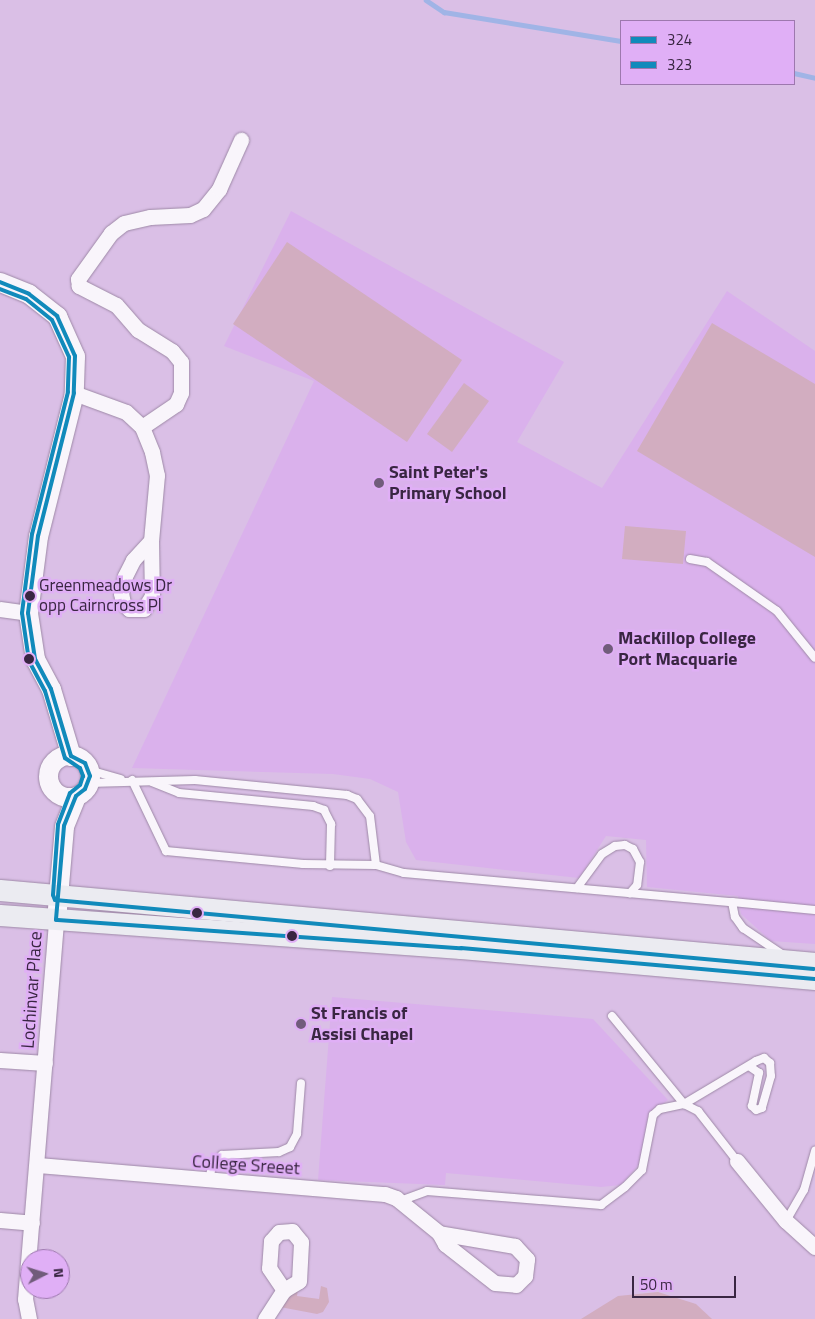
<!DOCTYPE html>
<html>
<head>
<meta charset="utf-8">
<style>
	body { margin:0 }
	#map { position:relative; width:815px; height:1319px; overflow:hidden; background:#dabfe6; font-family:"Titillium Web",sans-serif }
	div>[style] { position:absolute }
	.built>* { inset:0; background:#dab1ec }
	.green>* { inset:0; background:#d2adc0 }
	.stream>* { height:4.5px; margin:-2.25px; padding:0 2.25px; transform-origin:2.25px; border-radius:2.25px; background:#a0b4e6 }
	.roads { filter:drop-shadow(0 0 1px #9e89a7) drop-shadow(0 0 1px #9e89a7) }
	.service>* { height:8px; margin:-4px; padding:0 4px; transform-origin:4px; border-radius:4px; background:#f9f5fb }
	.minor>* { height:15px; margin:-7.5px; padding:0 7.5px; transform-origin:7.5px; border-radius:7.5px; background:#f9f5fb }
	.tertiary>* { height:19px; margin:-9.5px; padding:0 9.5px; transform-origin:9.5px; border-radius:9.5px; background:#f9f5fb }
	.tertiary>.ring { margin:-9.5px; padding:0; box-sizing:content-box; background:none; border:19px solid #f9f5fb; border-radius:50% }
	.secondary>* { height:21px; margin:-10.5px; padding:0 10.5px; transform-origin:10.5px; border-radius:10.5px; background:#ebebf1 }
	.bus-1>* { height:4px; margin:-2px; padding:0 2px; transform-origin:2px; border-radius:2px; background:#118abb }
	.bus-2>* { height:4px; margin:-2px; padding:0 2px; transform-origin:2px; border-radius:2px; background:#118abb }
	.dots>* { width:14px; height:14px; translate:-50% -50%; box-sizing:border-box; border:2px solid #e0aff6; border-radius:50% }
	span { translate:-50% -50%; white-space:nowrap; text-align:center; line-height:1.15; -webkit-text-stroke:5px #e0aff6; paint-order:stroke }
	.bus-label { font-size:17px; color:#392642 }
	.left { translate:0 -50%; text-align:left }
	.poi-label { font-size:18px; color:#392642; font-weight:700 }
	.street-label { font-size:18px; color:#392642 }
	.legend { position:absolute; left:620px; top:20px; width:175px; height:65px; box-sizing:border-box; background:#e0aff6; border:1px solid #9d78ae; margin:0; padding:6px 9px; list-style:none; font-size:15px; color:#392642 }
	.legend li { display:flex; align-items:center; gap:10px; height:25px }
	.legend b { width:25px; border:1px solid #9d78ae }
	.north { position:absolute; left:20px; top:1249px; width:50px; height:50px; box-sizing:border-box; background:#e0aff6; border:1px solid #9d78ae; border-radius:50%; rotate:85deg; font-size:14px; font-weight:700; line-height:20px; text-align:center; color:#392642 }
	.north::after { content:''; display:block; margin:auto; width:18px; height:22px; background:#715c7b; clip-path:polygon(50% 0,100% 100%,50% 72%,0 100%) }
	.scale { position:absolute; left:632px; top:1276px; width:104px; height:22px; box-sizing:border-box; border:2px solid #392642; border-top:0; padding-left:6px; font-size:15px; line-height:18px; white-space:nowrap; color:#392642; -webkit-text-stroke:4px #e0aff6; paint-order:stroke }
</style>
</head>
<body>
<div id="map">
	<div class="built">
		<div style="clip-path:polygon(291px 211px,564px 362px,517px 442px,602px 488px,727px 291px,815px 351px,815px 944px,771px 941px,741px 914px,738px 896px,647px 887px,646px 840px,606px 836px,579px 878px,416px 860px,406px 842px,398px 792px,370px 779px,333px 774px,132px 768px,314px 381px,224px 346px)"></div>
		<div style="clip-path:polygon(332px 997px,593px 1019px,668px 1100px,649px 1114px,640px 1163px,621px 1185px,601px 1187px,446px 1173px,445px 1185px,318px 1180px)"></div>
	</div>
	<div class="green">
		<div style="clip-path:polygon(287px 242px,462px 360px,407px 442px,233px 324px)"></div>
		<div style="clip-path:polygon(712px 323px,815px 384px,815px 557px,637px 451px)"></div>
		<div style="clip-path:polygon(464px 383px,489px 401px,452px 452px,427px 434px)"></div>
		<div style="clip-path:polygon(625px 526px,686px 531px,683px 564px,622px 559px)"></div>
		<div style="clip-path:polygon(299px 1283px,297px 1296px,319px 1299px,321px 1286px,327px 1288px,329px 1302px,323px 1312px,317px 1314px,280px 1307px)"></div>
		<div style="clip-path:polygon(658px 1292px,696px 1304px,712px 1319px,581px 1319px,618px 1296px)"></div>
	</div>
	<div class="stream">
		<div style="left:426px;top:0;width:22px;rotate:34deg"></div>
		<div style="left:444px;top:12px;width:179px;rotate:9.3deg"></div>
		<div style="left:794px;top:73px;width:22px;rotate:13deg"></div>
	</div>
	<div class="roads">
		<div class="service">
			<div style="left:690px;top:559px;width:17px;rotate:10deg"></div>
			<div style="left:707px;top:562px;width:85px;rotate:35deg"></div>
			<div style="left:777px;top:611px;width:60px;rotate:51deg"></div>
			<div style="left:89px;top:770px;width:33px;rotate:16deg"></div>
			<div style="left:132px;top:780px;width:79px;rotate:64.4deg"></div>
			<div style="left:166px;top:851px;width:138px;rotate:5.4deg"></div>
			<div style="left:303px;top:864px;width:73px;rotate:0.8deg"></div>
			<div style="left:376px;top:865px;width:29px;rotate:16deg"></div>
			<div style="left:404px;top:873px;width:329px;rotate:5.1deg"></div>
			<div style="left:732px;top:902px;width:15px;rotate:79deg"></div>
			<div style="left:735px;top:917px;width:14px;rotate:54deg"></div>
			<div style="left:743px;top:928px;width:45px;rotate:34deg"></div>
			<div style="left:152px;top:782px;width:29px;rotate:22deg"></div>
			<div style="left:179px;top:793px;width:135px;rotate:5.5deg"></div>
			<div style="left:313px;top:806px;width:12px;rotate:20deg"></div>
			<div style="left:324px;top:810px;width:16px;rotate:63deg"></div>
			<div style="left:331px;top:824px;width:42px;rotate:91.4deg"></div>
			<div style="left:89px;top:783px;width:106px;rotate:-1.6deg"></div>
			<div style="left:195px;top:780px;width:153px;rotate:5.6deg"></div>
			<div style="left:347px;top:795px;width:11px;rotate:22deg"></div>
			<div style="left:357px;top:799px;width:21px;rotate:53deg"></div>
			<div style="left:370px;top:816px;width:49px;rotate:83deg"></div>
			<div style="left:577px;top:888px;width:42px;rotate:-53.7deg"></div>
			<div style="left:602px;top:854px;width:15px;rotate:-32deg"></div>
			<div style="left:615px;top:846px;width:10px;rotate:-6deg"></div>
			<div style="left:625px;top:845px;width:9px;rotate:27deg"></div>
			<div style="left:633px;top:849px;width:15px;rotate:62deg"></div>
			<div style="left:640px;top:862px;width:23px;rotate:97deg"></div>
			<div style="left:637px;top:885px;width:11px;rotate:131deg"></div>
			<div style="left:732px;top:902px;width:83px;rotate:5.5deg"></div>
			<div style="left:612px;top:1016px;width:114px;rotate:50.7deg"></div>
			<div style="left:684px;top:1104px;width:16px;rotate:27deg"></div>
			<div style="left:698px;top:1111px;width:63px;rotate:52deg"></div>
			<div style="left:209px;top:1181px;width:16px;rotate:-79deg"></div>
			<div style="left:212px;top:1165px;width:14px;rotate:-45deg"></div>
			<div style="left:222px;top:1155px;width:57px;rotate:-3deg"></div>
			<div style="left:279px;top:1152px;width:12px;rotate:-24deg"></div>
			<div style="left:290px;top:1147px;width:15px;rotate:-62deg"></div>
			<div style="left:297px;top:1134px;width:51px;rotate:-85.5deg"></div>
			<div style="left:400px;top:1201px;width:29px;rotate:-20deg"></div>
			<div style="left:427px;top:1191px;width:175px;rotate:4.6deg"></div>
			<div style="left:601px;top:1205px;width:30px;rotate:-37deg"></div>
			<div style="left:625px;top:1187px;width:24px;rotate:-45deg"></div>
			<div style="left:642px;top:1170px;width:56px;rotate:-78.7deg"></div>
			<div style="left:653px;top:1115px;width:9px;rotate:-41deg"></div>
			<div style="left:660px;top:1109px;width:25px;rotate:-12deg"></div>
			<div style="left:684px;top:1104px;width:84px;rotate:-30.8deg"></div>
			<div style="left:756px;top:1061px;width:9px;rotate:-21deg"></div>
			<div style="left:764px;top:1058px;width:8px;rotate:40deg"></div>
			<div style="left:770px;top:1063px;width:13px;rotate:86deg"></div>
			<div style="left:771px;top:1076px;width:33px;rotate:106deg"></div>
			<div style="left:762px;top:1108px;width:6px;rotate:162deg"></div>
			<div style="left:756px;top:1110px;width:6px;rotate:-135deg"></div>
			<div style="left:752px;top:1106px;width:34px;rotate:-78deg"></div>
			<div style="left:759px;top:1073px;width:12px;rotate:-145deg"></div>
			<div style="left:786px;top:1221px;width:36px;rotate:-60deg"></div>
			<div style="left:804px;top:1190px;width:41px;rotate:-74.2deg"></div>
		</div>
		<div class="minor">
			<div style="left:74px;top:393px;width:55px;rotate:20.1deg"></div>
			<div style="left:126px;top:412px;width:22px;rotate:43deg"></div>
			<div style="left:142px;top:427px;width:27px;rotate:68deg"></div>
			<div style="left:152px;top:452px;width:24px;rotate:78deg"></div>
			<div style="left:157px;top:475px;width:66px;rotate:95.2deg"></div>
			<div style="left:151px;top:541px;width:55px;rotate:89deg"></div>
			<div style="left:152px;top:596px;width:15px;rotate:122deg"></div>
			<div style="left:144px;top:609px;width:15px;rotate:180deg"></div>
			<div style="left:129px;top:609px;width:8px;rotate:-135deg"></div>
			<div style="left:123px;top:603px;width:10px;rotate:-101deg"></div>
			<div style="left:121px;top:593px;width:17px;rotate:-77deg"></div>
			<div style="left:125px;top:576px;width:18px;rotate:-63deg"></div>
			<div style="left:133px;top:560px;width:26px;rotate:-47deg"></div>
			<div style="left:142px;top:427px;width:41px;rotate:-34.1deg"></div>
			<div style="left:176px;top:404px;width:12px;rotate:-66deg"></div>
			<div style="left:181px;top:393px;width:31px;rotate:-90deg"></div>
			<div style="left:181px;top:362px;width:14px;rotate:-129deg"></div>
			<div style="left:172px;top:351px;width:40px;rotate:-148deg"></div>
			<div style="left:138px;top:330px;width:33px;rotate:-131deg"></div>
			<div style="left:116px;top:305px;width:42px;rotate:-152.8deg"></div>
			<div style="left:79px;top:286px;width:7px;rotate:-98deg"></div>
			<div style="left:78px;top:279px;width:57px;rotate:-54.3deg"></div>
			<div style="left:111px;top:233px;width:16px;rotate:-38deg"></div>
			<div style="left:124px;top:223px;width:27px;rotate:-13deg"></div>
			<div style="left:150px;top:217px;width:40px;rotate:-2.9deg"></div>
			<div style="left:190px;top:215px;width:14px;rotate:-25deg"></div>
			<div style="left:203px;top:209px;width:26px;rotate:-51deg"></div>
			<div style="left:219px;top:189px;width:54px;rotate:-65.8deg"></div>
			<div style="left:0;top:609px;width:28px;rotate:8deg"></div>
			<div style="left:0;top:1060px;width:45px;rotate:3.8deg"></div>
			<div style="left:737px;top:1161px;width:77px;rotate:50.8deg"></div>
			<div style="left:786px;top:1221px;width:39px;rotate:42deg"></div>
			<div style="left:38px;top:1165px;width:348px;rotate:4.8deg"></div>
			<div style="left:385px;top:1194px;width:12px;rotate:20deg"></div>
			<div style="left:396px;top:1198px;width:55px;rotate:39.1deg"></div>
			<div style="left:439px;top:1233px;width:13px;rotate:61deg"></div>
			<div style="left:445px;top:1244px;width:63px;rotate:38deg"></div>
			<div style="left:495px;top:1283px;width:21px;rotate:5deg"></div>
			<div style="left:516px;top:1285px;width:13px;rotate:-45deg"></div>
			<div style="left:525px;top:1276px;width:17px;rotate:-83deg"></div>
			<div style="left:527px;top:1259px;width:18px;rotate:-133deg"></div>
			<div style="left:515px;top:1246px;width:77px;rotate:-170.3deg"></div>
			<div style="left:0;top:1220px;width:32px;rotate:5deg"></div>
			<div style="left:29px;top:1319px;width:20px;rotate:-101deg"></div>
			<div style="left:25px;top:1299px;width:380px;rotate:-85.3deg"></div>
			<div style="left:265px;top:1319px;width:35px;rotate:-57deg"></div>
			<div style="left:284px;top:1290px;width:17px;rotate:-31deg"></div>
			<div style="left:299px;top:1281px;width:39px;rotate:-87deg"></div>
			<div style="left:301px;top:1242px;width:14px;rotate:-129deg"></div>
			<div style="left:292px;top:1231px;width:13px;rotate:176deg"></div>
			<div style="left:279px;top:1232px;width:12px;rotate:132deg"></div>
			<div style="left:271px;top:1241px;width:27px;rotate:94deg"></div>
			<div style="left:269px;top:1268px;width:27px;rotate:56deg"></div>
		</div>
		<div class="tertiary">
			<div style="left:0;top:282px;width:31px;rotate:22deg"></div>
			<div style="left:29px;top:294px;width:36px;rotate:38deg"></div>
			<div style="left:57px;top:316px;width:44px;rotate:65.8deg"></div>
			<div style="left:75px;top:356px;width:37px;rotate:92deg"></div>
			<div style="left:74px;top:393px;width:147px;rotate:104.1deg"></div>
			<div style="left:38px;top:536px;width:78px;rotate:97.4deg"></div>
			<div style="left:28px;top:613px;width:47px;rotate:81.3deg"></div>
			<div style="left:35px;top:659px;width:34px;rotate:62deg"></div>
			<div style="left:51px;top:689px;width:70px;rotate:73.4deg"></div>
			<div class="ring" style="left:48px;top:755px;width:23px;height:23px"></div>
			<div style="left:56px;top:920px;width:94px;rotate:-85.1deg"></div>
			<div style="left:64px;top:826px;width:32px;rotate:-68deg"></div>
		</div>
		<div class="secondary">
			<div style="left:0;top:890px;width:818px;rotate:5.12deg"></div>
			<div style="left:0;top:915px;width:462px;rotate:4.1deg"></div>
			<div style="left:461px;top:948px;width:355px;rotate:5deg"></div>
		</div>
	</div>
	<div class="bus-1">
		<div style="left:0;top:282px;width:31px;rotate:22deg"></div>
		<div style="left:29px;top:294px;width:36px;rotate:38deg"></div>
		<div style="left:57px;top:316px;width:44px;rotate:65.8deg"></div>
		<div style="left:75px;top:356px;width:37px;rotate:92deg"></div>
		<div style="left:74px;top:393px;width:147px;rotate:104.1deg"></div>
		<div style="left:38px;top:536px;width:78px;rotate:97.4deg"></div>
		<div style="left:28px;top:613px;width:47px;rotate:81.3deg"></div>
		<div style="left:35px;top:659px;width:34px;rotate:62deg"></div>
		<div style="left:51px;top:689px;width:70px;rotate:73.4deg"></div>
		<div style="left:71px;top:756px;width:16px;rotate:27deg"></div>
		<div style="left:85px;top:763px;width:14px;rotate:69deg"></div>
		<div style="left:90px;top:776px;width:14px;rotate:111deg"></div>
		<div style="left:85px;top:789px;width:11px;rotate:142deg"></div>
		<div style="left:76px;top:796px;width:32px;rotate:112deg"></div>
		<div style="left:64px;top:826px;width:94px;rotate:94.9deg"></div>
		<div style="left:56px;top:920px;width:406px;rotate:4deg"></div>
		<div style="left:461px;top:948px;width:355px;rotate:5deg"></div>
	</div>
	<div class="bus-2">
		<div style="left:0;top:289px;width:28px;rotate:21deg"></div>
		<div style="left:26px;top:299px;width:33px;rotate:39deg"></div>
		<div style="left:52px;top:320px;width:41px;rotate:65.3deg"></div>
		<div style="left:69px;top:357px;width:35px;rotate:92deg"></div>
		<div style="left:68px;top:392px;width:146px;rotate:104.2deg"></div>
		<div style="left:32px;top:534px;width:80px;rotate:97.2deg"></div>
		<div style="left:22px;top:613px;width:49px;rotate:81.7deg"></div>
		<div style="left:29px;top:661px;width:34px;rotate:62deg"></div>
		<div style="left:45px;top:691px;width:70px;rotate:73.4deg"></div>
		<div style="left:65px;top:758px;width:18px;rotate:34deg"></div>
		<div style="left:80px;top:768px;width:9px;rotate:69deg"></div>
		<div style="left:83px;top:776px;width:9px;rotate:108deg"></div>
		<div style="left:80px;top:785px;width:13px;rotate:141deg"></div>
		<div style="left:70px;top:793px;width:34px;rotate:111deg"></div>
		<div style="left:58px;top:825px;width:70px;rotate:94.1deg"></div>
		<div style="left:53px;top:895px;width:5px;rotate:68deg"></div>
		<div style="left:55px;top:900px;width:762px;rotate:5.19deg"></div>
	</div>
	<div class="dots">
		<div style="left:379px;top:483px;background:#715c7b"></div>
		<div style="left:30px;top:596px;background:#392642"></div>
		<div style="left:608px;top:649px;background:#715c7b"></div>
		<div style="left:29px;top:659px;background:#392642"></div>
		<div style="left:197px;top:913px;background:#392642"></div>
		<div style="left:292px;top:936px;background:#392642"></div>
		<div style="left:301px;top:1024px;background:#715c7b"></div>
	</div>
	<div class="bus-label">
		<span class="left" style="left:39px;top:596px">Greenmeadows Dr<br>opp Cairncross Pl</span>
	</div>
	<div class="poi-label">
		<span class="left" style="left:389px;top:483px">Saint Peter's<br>Primary School</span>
		<span class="left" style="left:618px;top:649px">MacKillop College<br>Port Macquarie</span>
		<span class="left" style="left:311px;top:1024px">St Francis of<br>Assisi Chapel</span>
	</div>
	<div class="street-label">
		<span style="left:32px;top:990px;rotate:-86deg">Lochinvar Place</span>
		<span style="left:246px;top:1165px;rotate:4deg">College Sreeet</span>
	</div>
	<ul class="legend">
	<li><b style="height:6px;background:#118abb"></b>324</li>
	<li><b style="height:6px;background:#118abb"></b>323</li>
	</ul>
	<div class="north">N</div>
	<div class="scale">50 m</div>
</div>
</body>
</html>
